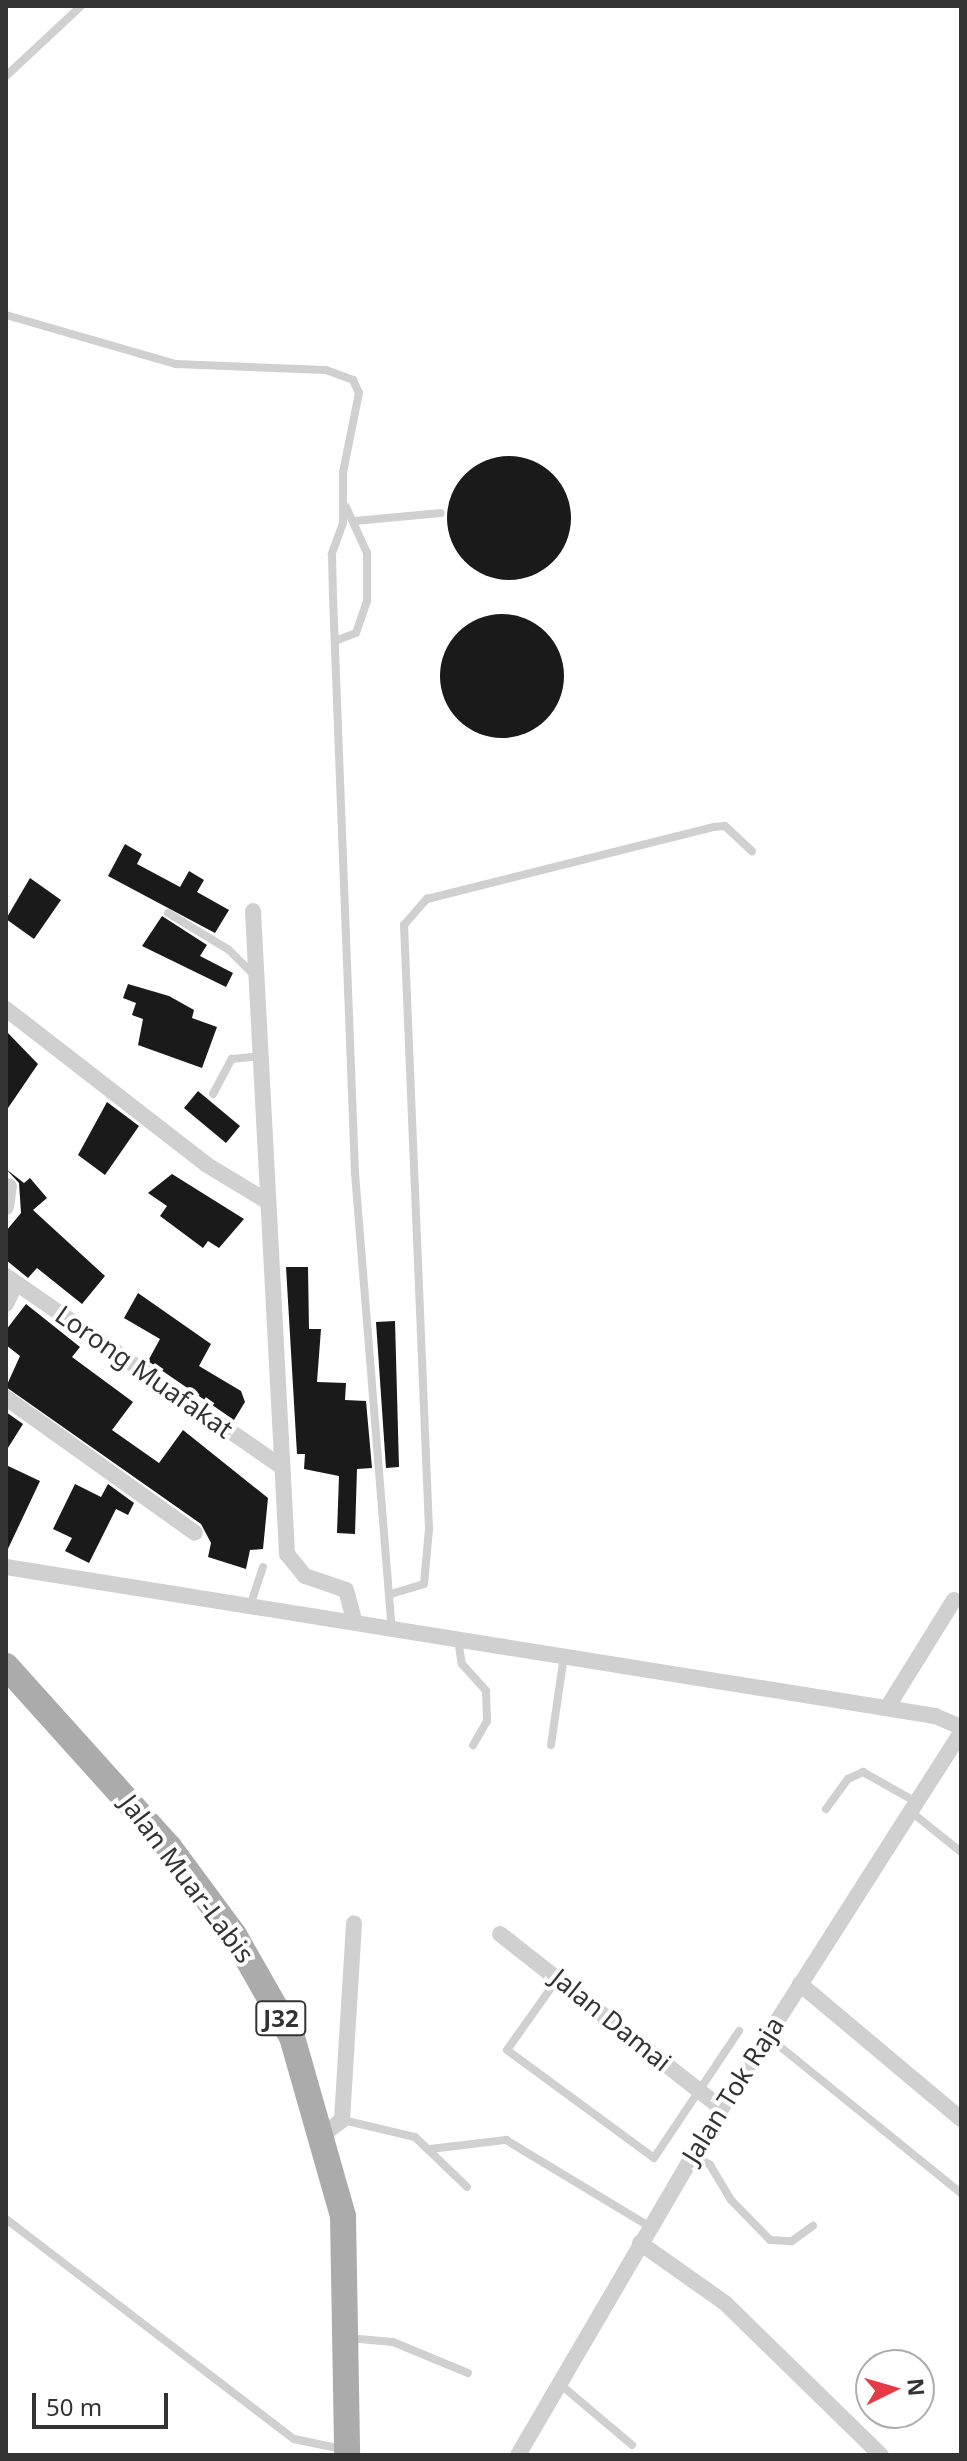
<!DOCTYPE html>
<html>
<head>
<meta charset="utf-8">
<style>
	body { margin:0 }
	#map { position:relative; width:967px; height:2461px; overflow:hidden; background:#fff; font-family:"Noto Sans",sans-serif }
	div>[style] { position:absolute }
	.building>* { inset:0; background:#1a1a1a }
	.round { border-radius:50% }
	.lane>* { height:8px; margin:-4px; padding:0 4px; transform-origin:4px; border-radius:4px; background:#d0d0d0 }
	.street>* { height:16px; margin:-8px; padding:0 8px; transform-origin:8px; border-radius:8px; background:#d0d0d0 }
	.primary>* { height:26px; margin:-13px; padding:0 13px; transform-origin:13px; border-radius:13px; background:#ababab }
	span { translate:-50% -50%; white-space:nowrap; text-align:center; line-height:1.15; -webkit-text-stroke:8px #fff; paint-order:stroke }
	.shield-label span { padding:2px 6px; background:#fff; border:2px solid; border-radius:6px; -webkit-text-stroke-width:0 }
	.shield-label { font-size:24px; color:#333; font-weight:700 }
	.street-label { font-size:26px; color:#333 }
	.frame { position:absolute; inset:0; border:8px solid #333; pointer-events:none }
	.north { position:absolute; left:855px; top:2349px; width:80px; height:80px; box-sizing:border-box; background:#fff; border:2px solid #adadad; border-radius:50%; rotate:85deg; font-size:22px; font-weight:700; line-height:32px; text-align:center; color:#333 }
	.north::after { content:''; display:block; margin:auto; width:28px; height:36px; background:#e63946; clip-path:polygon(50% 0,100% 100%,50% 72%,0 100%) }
	.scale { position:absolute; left:32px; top:2393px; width:136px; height:36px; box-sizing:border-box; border:4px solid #333; border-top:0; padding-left:10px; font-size:24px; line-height:28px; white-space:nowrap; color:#333; -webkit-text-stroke:6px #fff; paint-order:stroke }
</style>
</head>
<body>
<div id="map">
	<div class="building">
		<div class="round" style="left:447px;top:456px;width:124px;height:124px"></div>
		<div class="round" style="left:440px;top:614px;width:124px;height:124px"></div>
		<div style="clip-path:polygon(125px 844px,142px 854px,137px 864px,180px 887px,189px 871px,204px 880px,197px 892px,229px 910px,215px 933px,108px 876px)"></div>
		<div style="clip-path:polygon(30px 878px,61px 900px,34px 939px,6px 919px)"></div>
		<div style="clip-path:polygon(162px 916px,207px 945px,200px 956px,233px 973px,226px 987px,142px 946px)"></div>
		<div style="clip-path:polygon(128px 984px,169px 996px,194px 1010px,192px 1018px,217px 1027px,202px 1068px,138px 1045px,143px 1019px,132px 1015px,136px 1003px,123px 998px)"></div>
		<div style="clip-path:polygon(6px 1031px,38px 1064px,6px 1111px)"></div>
		<div style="clip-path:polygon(198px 1091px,240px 1126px,226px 1143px,184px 1108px)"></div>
		<div style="clip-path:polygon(107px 1102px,139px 1126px,105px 1175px,78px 1155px)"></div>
		<div style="clip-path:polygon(6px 1169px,24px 1183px,30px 1178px,47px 1198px,33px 1210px,105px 1276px,82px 1304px,37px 1268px,28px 1278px,6px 1260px,6px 1231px,21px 1213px,19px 1183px)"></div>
		<div style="clip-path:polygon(172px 1174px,244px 1219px,219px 1248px,208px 1241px,203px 1248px,160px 1216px,167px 1206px,148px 1193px)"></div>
		<div style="clip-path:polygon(286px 1267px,308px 1267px,309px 1329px,321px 1329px,317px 1382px,346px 1383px,345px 1400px,366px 1401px,372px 1468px,357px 1469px,355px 1534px,337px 1533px,339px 1476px,304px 1469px,305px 1454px,297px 1454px)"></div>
		<div style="clip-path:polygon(138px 1293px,211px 1344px,199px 1366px,241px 1391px,245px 1402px,234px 1420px,148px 1361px,160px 1339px,124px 1318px)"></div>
		<div style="clip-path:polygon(26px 1304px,80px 1347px,72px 1357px,133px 1402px,112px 1430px,159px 1463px,183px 1430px,268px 1498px,263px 1549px,250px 1550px,246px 1569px,208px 1557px,211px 1543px,201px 1524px,6px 1387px,20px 1356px,6px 1345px,6px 1330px)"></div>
		<div style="clip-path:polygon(395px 1321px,399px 1467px,386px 1468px,376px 1322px)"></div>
		<div style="clip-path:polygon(6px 1412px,23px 1424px,6px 1451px)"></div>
		<div style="clip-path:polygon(6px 1465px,40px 1481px,6px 1553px)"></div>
		<div style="clip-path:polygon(75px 1484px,101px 1497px,108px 1484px,134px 1503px,128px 1515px,116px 1509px,89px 1563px,65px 1551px,72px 1538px,53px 1529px)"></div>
	</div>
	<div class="lane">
		<div style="left:6px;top:76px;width:103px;rotate:-43deg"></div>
		<div style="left:6px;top:315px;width:177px;rotate:16.1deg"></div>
		<div style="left:176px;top:364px;width:150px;rotate:2.3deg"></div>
		<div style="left:326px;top:370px;width:29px;rotate:20deg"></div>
		<div style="left:353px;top:380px;width:14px;rotate:65deg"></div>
		<div style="left:359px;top:393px;width:81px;rotate:101.4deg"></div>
		<div style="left:343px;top:472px;width:51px;rotate:90deg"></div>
		<div style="left:343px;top:523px;width:33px;rotate:110deg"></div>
		<div style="left:332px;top:554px;width:43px;rotate:88.7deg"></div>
		<div style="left:333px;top:597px;width:576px;rotate:87.81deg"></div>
		<div style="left:355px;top:1173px;width:457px;rotate:85.4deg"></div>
		<div style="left:355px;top:521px;width:86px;rotate:-5.3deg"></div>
		<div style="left:335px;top:641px;width:22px;rotate:-21deg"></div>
		<div style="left:356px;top:633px;width:34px;rotate:-71deg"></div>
		<div style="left:367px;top:601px;width:48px;rotate:-90deg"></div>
		<div style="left:367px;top:553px;width:51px;rotate:-114.5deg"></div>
		<div style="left:168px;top:913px;width:71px;rotate:31.2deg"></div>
		<div style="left:229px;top:950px;width:35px;rotate:45deg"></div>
		<div style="left:213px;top:1094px;width:40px;rotate:-62deg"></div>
		<div style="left:232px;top:1059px;width:29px;rotate:-6deg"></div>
		<div style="left:391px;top:1594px;width:34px;rotate:-17deg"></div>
		<div style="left:424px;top:1584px;width:55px;rotate:-84.8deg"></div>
		<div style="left:429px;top:1529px;width:605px;rotate:-92.37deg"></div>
		<div style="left:404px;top:925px;width:35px;rotate:-49deg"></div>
		<div style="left:427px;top:899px;width:296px;rotate:-14.1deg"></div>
		<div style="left:714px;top:827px;width:11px;rotate:-5deg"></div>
		<div style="left:725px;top:826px;width:37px;rotate:43deg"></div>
		<div style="left:250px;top:1606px;width:41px;rotate:-71.6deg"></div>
		<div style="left:458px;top:1640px;width:24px;rotate:81deg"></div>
		<div style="left:462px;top:1664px;width:36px;rotate:48deg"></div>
		<div style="left:486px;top:1691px;width:30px;rotate:88deg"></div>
		<div style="left:487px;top:1721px;width:28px;rotate:120deg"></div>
		<div style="left:551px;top:1745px;width:90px;rotate:-81.7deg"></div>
		<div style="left:826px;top:1809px;width:37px;rotate:-54deg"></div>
		<div style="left:848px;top:1779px;width:17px;rotate:-25deg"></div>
		<div style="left:863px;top:1772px;width:61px;rotate:29.5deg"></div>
		<div style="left:910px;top:1811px;width:65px;rotate:38.8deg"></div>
		<div style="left:558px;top:1978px;width:88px;rotate:125.3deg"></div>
		<div style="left:507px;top:2050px;width:182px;rotate:36.3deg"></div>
		<div style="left:654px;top:2158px;width:153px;rotate:-56.2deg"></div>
		<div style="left:767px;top:2036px;width:250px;rotate:39deg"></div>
		<div style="left:343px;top:2120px;width:74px;rotate:13.3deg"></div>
		<div style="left:415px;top:2137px;width:72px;rotate:43.9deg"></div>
		<div style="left:430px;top:2149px;width:77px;rotate:-6.8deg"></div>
		<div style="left:506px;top:2140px;width:168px;rotate:31.1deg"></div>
		<div style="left:693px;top:2155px;width:20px;rotate:30deg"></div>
		<div style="left:710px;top:2165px;width:41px;rotate:59deg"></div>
		<div style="left:731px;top:2200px;width:56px;rotate:45.7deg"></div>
		<div style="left:770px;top:2240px;width:22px;rotate:3deg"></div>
		<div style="left:792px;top:2241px;width:26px;rotate:-36deg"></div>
		<div style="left:6px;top:2219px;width:362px;rotate:37.4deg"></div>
		<div style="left:294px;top:2439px;width:49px;rotate:11.8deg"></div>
		<div style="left:348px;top:2338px;width:45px;rotate:5.1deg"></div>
		<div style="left:393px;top:2342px;width:81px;rotate:22.5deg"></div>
		<div style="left:561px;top:2385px;width:93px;rotate:40.2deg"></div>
	</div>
	<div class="street">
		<div style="left:253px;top:911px;width:644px;rotate:86.97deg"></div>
		<div style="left:287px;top:1554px;width:28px;rotate:51deg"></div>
		<div style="left:305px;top:1576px;width:43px;rotate:18.9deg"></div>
		<div style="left:346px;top:1590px;width:34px;rotate:75deg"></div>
		<div style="left:6px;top:1009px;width:254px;rotate:37.8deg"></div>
		<div style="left:207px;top:1165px;width:71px;rotate:31.2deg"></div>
		<div style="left:6px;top:1207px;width:21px;rotate:-82deg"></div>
		<div style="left:6px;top:1276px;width:336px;rotate:34.7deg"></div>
		<div style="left:6px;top:1304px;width:23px;rotate:-65deg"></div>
		<div style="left:6px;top:1398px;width:232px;rotate:35.5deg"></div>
		<div style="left:6px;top:1567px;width:941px;rotate:9.11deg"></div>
		<div style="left:935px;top:1716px;width:28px;rotate:23deg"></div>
		<div style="left:887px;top:1708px;width:127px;rotate:-58.2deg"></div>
		<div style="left:500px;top:1934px;width:281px;rotate:38.2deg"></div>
		<div style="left:800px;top:1984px;width:210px;rotate:40deg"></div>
		<div style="left:325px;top:2133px;width:21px;rotate:-37deg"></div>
		<div style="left:342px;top:2120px;width:197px;rotate:-86.5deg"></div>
		<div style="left:640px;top:2243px;width:104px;rotate:35.2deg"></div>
		<div style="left:725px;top:2303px;width:218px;rotate:44.3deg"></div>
		<div style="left:518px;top:2455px;width:379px;rotate:-59.7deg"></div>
		<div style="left:709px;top:2128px;width:469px;rotate:-57.5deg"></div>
	</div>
	<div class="primary">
		<div style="left:6px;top:1666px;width:244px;rotate:48deg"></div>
		<div style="left:169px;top:1847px;width:109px;rotate:53.5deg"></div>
		<div style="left:234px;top:1935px;width:117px;rotate:60.4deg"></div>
		<div style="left:292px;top:2037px;width:186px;rotate:74.1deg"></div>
		<div style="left:343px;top:2216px;width:239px;rotate:89deg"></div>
	</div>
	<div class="shield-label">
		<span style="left:281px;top:2018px">J32</span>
	</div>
	<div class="street-label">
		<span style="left:144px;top:1372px;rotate:35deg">Lorong Muafakat</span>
		<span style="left:187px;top:1879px;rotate:53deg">Jalan Muar-Labis</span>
		<span style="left:611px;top:2020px;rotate:39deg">Jalan Damai</span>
		<span style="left:733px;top:2090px;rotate:-58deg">Jalan Tok Raja</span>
	</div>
	<div class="frame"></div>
	<div class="north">N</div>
	<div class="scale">50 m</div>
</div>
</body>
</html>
